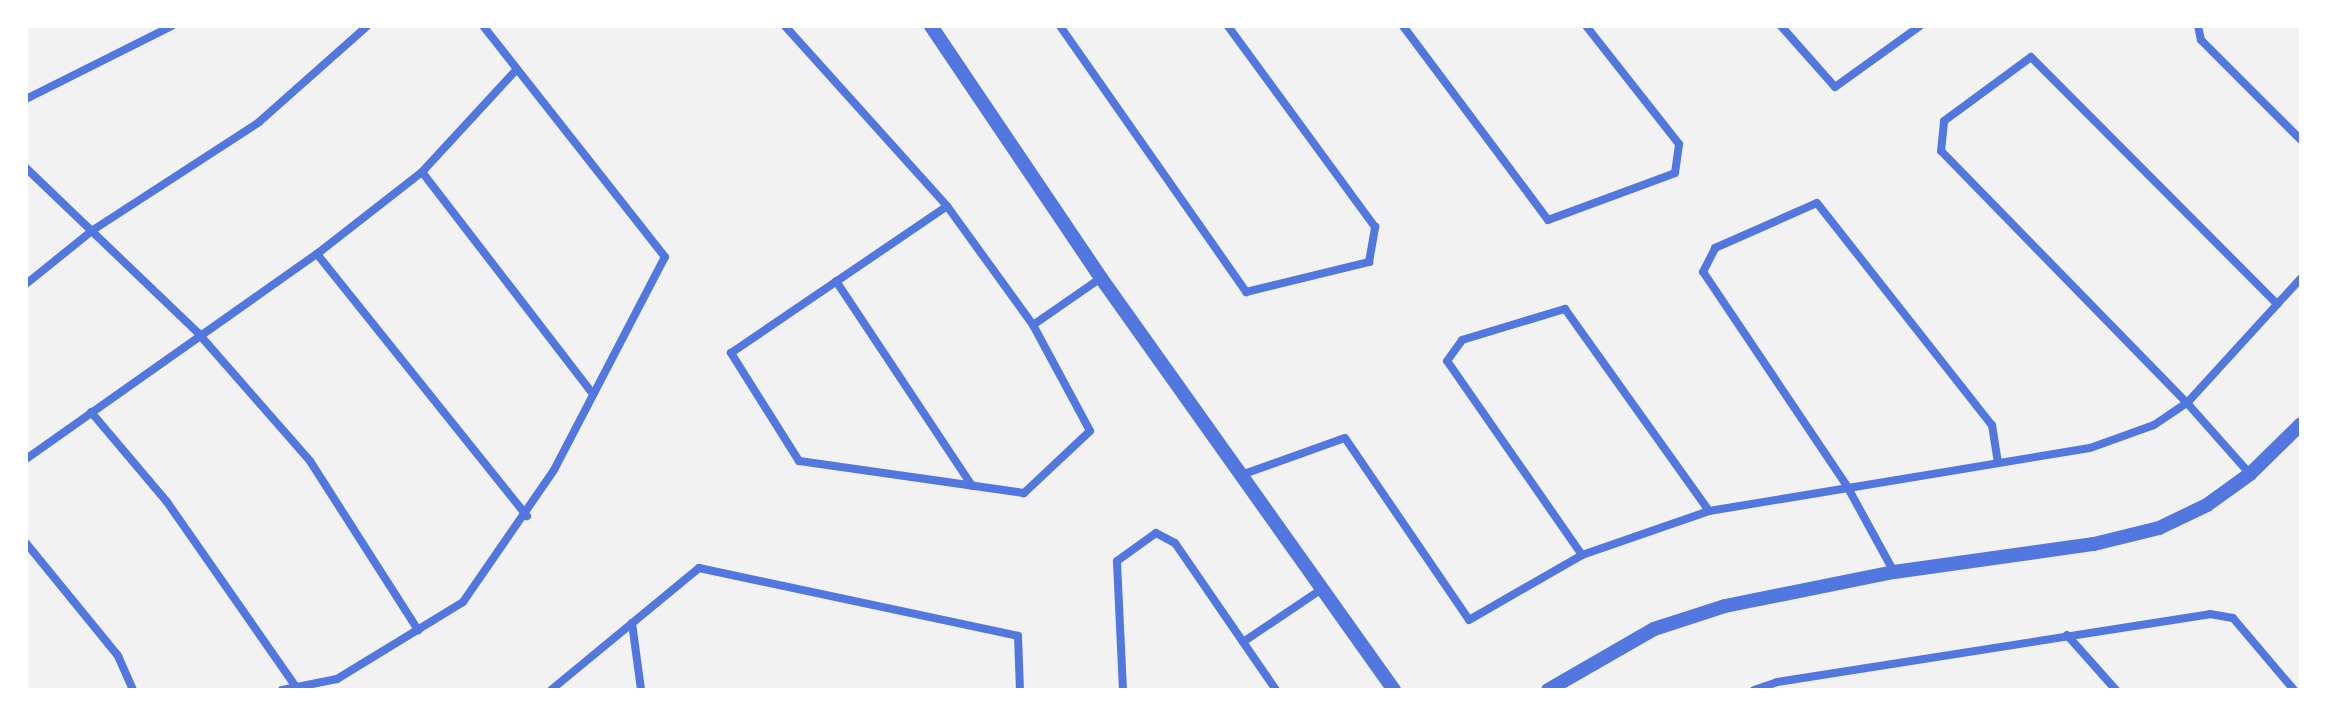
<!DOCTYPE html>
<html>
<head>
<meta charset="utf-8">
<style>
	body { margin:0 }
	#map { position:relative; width:2327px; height:716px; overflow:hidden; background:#f2f2f2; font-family:Lora,serif }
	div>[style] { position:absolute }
	.minor>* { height:8px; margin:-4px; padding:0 4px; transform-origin:4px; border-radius:4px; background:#5277de }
	.tertiary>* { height:14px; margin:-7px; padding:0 7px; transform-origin:7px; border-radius:7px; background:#5277de }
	span { translate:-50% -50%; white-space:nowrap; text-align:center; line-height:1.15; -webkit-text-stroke:8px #fff; paint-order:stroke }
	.frame { position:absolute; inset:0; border:28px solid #fff; pointer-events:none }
</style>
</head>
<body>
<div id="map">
	<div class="minor">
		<div style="left:785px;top:26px;width:242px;rotate:48deg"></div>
		<div style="left:947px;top:206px;width:147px;rotate:54.1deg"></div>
		<div style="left:1033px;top:325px;width:120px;rotate:61.7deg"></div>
		<div style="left:1090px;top:431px;width:91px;rotate:136.8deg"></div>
		<div style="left:1024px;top:493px;width:227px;rotate:-171.9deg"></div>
		<div style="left:799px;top:461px;width:128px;rotate:-122.2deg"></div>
		<div style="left:731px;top:353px;width:261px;rotate:-34.2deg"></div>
		<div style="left:1060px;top:26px;width:325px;rotate:55deg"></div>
		<div style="left:1246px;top:292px;width:127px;rotate:-13.7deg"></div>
		<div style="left:1369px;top:262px;width:36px;rotate:-80deg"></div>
		<div style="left:1375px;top:227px;width:249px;rotate:-126.2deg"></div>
		<div style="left:1403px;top:26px;width:242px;rotate:53.2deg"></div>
		<div style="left:1548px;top:220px;width:135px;rotate:-20.3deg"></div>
		<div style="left:1675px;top:173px;width:29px;rotate:-82deg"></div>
		<div style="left:1679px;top:144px;width:150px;rotate:-128.2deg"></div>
		<div style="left:1781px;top:26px;width:81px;rotate:48.5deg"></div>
		<div style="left:1835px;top:87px;width:105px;rotate:-35.7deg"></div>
		<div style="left:2198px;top:26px;width:14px;rotate:78deg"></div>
		<div style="left:2201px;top:40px;width:141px;rotate:45deg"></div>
		<div style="left:26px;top:99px;width:163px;rotate:-26.6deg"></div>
		<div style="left:26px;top:168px;width:238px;rotate:43.8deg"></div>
		<div style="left:198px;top:333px;width:170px;rotate:48.8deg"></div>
		<div style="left:310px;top:461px;width:201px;rotate:57.4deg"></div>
		<div style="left:422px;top:172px;width:280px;rotate:52.4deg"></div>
		<div style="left:317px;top:254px;width:336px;rotate:51.3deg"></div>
		<div style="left:836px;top:281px;width:246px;rotate:56.4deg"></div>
		<div style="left:26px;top:284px;width:86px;rotate:-38.9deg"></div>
		<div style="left:93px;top:230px;width:198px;rotate:-33deg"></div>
		<div style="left:259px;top:122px;width:144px;rotate:-41.6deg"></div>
		<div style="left:1033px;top:325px;width:83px;rotate:-34.7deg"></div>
		<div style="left:91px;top:412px;width:118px;rotate:49.8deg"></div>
		<div style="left:167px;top:502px;width:226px;rotate:55.1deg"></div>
		<div style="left:26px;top:459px;width:356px;rotate:-35.2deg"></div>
		<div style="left:317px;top:254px;width:133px;rotate:-38deg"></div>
		<div style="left:422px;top:172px;width:139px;rotate:-47.3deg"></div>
		<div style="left:2250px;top:474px;width:95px;rotate:-131.6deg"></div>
		<div style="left:2187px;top:403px;width:352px;rotate:-134.3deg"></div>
		<div style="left:1941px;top:151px;width:30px;rotate:-84deg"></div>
		<div style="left:1944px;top:121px;width:108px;rotate:-36.3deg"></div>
		<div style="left:2031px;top:57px;width:349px;rotate:45.1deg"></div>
		<div style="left:1241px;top:475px;width:110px;rotate:-19.6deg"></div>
		<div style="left:1345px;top:438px;width:220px;rotate:55.7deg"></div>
		<div style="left:1469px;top:620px;width:130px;rotate:-29.9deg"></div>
		<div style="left:1582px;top:555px;width:134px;rotate:-19.1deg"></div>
		<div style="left:1709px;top:511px;width:386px;rotate:-9.4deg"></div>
		<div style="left:2090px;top:448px;width:68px;rotate:-19.8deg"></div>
		<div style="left:2154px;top:425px;width:40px;rotate:-34deg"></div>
		<div style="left:2187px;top:403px;width:169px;rotate:-47.6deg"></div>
		<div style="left:26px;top:543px;width:146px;rotate:50.8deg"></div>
		<div style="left:118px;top:656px;width:37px;rotate:66deg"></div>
		<div style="left:1582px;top:555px;width:236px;rotate:-124.8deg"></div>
		<div style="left:1447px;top:361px;width:26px;rotate:-54deg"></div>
		<div style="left:1462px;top:340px;width:108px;rotate:-16.8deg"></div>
		<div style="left:1565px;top:309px;width:248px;rotate:54.5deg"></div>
		<div style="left:1894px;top:572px;width:98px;rotate:-118.7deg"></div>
		<div style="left:1847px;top:486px;width:258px;rotate:-123.9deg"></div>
		<div style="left:1703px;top:272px;width:27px;rotate:-63deg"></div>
		<div style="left:1715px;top:248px;width:111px;rotate:-23.8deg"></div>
		<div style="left:1817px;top:203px;width:283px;rotate:51.8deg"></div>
		<div style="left:1992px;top:425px;width:37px;rotate:81deg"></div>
		<div style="left:632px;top:623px;width:68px;rotate:82.3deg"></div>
		<div style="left:2067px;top:635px;width:74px;rotate:48.3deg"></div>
		<div style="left:1243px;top:642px;width:95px;rotate:-33.9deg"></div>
		<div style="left:282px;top:690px;width:56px;rotate:-11.3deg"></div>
		<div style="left:337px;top:679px;width:148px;rotate:-31.4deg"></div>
		<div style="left:463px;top:602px;width:160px;rotate:-55.4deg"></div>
		<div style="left:554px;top:470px;width:240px;rotate:-62.5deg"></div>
		<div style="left:665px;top:257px;width:294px;rotate:-128.2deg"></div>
		<div style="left:551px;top:690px;width:192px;rotate:-39.5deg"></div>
		<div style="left:699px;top:568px;width:326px;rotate:12deg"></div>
		<div style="left:1018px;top:636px;width:54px;rotate:87.9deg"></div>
		<div style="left:1123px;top:690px;width:129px;rotate:-92.7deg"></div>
		<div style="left:1117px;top:561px;width:48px;rotate:-35.7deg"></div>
		<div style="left:1156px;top:533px;width:21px;rotate:28deg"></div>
		<div style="left:1175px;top:543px;width:178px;rotate:55.5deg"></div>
		<div style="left:1754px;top:690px;width:24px;rotate:-19deg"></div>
		<div style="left:1777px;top:682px;width:438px;rotate:-8.9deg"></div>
		<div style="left:2210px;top:614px;width:23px;rotate:10deg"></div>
		<div style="left:2233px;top:618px;width:94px;rotate:49.7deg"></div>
	</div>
	<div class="tertiary">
		<div style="left:931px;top:26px;width:304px;rotate:56deg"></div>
		<div style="left:1101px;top:278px;width:506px;rotate:54.58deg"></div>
		<div style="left:1548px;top:690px;width:122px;rotate:-29.9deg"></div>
		<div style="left:1654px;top:629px;width:75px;rotate:-17.9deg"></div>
		<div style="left:1725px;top:606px;width:172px;rotate:-11.4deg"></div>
		<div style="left:1894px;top:572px;width:202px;rotate:-8deg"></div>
		<div style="left:2094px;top:544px;width:67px;rotate:-13.8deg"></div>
		<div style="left:2159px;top:528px;width:53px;rotate:-25.6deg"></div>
		<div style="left:2207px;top:505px;width:53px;rotate:-35.8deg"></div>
		<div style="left:2250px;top:474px;width:71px;rotate:-44.4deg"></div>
	</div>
	<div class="frame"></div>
</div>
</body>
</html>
